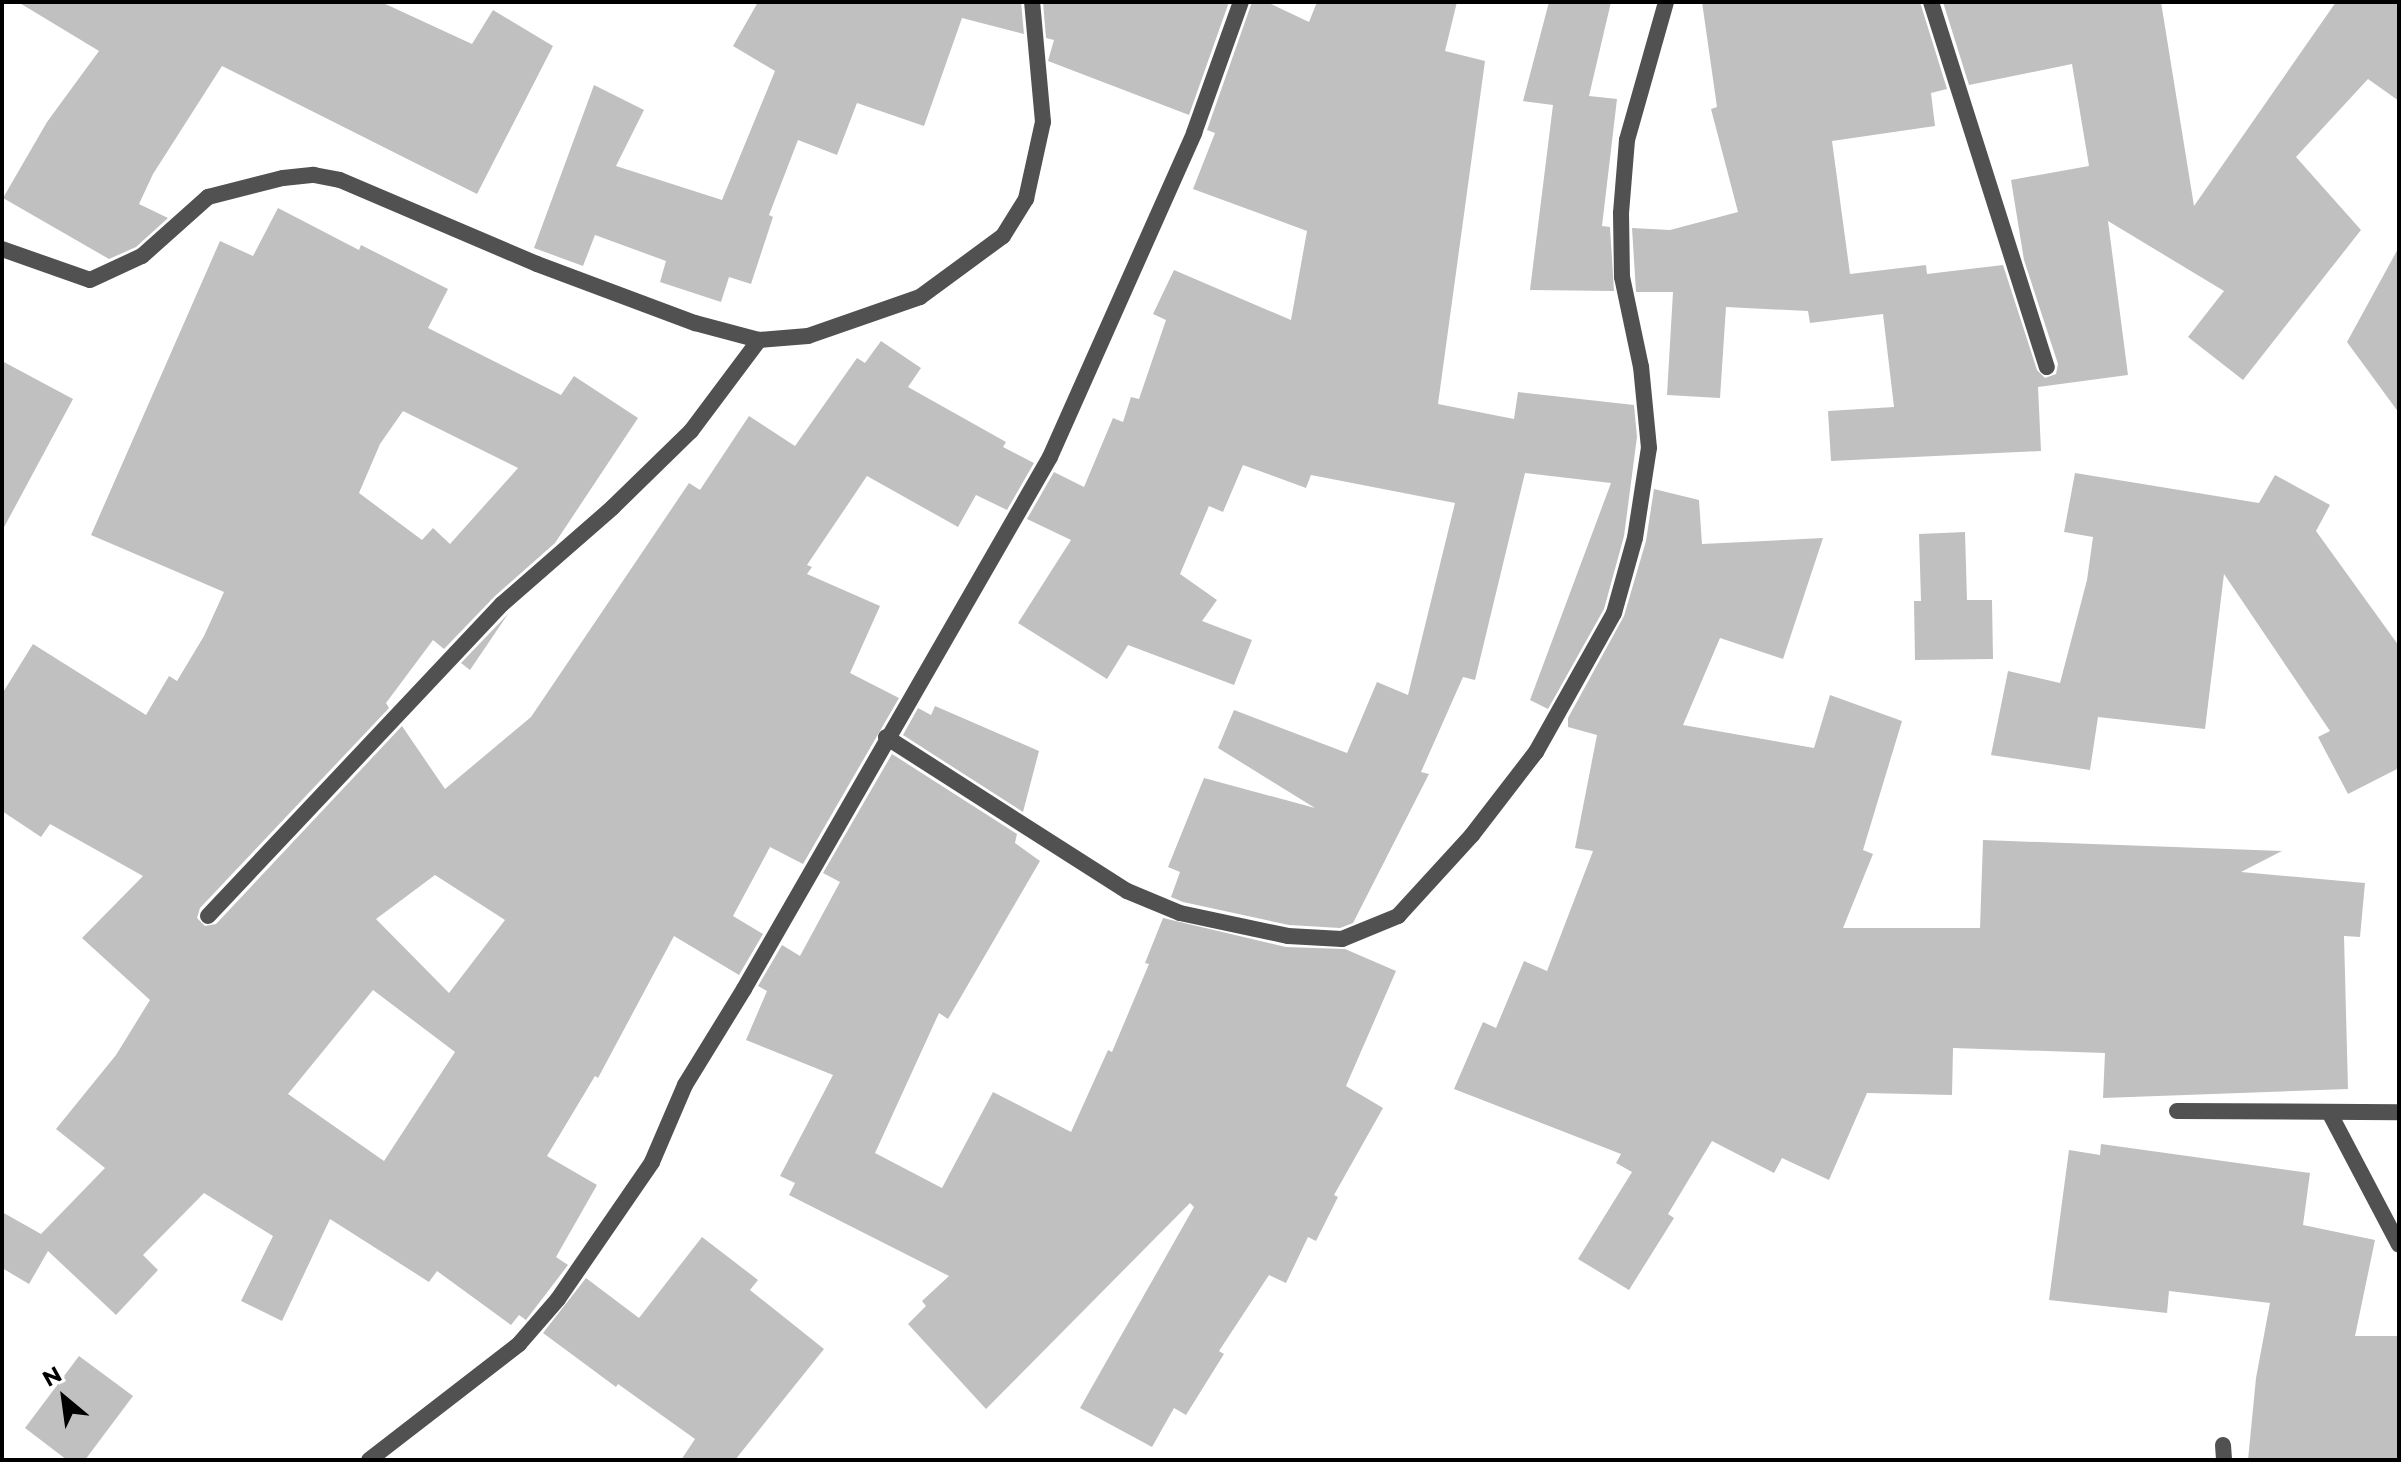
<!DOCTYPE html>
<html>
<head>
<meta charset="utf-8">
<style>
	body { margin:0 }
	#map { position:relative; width:2401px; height:1462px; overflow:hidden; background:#fff; font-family:Montserrat,sans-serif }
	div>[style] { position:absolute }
	.building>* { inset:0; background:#c0c0c0 }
	.minor>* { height:16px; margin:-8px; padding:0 8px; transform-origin:8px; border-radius:8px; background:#515151 }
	span { translate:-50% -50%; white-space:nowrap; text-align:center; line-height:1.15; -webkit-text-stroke:6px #fff; paint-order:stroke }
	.frame { position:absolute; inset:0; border:4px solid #000; pointer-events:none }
	.north { position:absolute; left:24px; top:1358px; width:80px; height:80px; -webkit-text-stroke:6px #fff; paint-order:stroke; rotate:331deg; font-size:22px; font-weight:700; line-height:32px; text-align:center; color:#000 }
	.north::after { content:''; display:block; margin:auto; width:28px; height:36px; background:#000; clip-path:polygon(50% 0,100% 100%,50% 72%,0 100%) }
</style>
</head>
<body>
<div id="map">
	<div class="building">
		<div style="clip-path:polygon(18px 2px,381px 2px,472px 44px,493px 10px,553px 46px,477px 194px,222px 66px,153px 174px,139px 204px,168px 218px,136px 247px,109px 259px,3px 198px,47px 122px,99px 51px)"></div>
		<div style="clip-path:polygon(758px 2px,1021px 2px,1024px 34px,962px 18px,924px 126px,857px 103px,837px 155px,798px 140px,769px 215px,773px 217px,751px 284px,729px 277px,721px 302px,660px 282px,666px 261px,595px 235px,583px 266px,534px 248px,594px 85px,644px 110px,616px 166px,722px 200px,775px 71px,733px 46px)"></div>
		<div style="clip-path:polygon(1043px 2px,1229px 2px,1189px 115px,1048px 61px,1054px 40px,1046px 38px)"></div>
		<div style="clip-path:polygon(1252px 2px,1267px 2px,1309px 22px,1317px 2px,1457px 2px,1445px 51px,1485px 61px,1438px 404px,1514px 419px,1518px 392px,1634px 405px,1637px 437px,1624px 536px,1604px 609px,1548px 709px,1530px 700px,1611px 483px,1525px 473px,1475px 680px,1463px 677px,1421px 772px,1429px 774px,1353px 923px,1340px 928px,1289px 925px,1183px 902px,1171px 897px,1180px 872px,1168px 867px,1204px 778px,1315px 808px,1218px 748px,1234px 710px,1347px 753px,1377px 682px,1408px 695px,1455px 503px,1311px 475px,1306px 488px,1243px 465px,1223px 512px,1209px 506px,1180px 574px,1217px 600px,1202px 621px,1252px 640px,1234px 685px,1128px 645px,1107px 679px,1018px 623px,1071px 540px,1027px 519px,1054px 472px,1084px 487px,1113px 418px,1123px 422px,1131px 397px,1139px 399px,1166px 320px,1153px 314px,1174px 270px,1291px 320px,1307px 231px,1193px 189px,1215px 133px,1207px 130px)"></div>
		<div style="clip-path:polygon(1549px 2px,1611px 2px,1589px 96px,1617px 99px,1602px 226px,1610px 227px,1614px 291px,1530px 290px,1553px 105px,1523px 101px)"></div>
		<div style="clip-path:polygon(1702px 2px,1920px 2px,1947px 89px,1931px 93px,1935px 126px,1832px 141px,1850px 274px,1926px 265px,1927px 274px,2003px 265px,2037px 370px,2045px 378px,2056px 374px,2058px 364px,2024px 260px,2011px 180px,2089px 166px,2072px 64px,1969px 85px,1943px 2px,2161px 2px,2194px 206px,2336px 2px,2399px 2px,2399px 101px,2368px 79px,2296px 157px,2361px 230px,2243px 380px,2188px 337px,2224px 291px,2108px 221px,2128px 375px,2038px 387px,2041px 451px,1831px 461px,1828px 411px,1894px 407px,1883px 314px,1810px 323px,1808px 311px,1726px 307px,1720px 398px,1667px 395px,1673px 292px,1636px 292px,1632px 228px,1670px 230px,1738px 212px,1711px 109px,1717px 107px)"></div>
		<div style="clip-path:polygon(evenodd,278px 208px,359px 250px,361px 245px,448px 289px,428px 328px,561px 395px,574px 376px,638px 418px,555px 543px,495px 596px,444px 649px,433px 640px,386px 703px,389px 708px,200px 908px,197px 918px,205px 926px,216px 924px,402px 726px,445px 789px,531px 717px,689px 483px,700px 490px,749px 416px,795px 446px,857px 358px,865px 363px,881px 341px,921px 368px,908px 387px,1006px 442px,1003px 447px,1034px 463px,1007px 510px,976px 495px,958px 527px,867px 476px,807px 565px,812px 567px,807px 574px,880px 606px,850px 673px,899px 698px,803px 864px,770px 847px,733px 916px,763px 934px,739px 975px,674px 936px,598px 1078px,595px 1076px,547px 1156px,597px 1185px,556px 1257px,568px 1265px,526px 1320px,519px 1315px,511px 1325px,437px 1271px,429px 1282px,330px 1219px,282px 1321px,241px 1301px,273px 1236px,204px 1193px,143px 1255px,158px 1270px,116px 1315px,48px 1251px,29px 1284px,2px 1268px,2px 1212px,41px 1234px,105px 1168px,56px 1129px,116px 1055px,150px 1000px,82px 938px,143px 876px,50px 824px,41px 837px,2px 811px,2px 694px,33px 644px,146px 715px,169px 676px,177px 681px,204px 636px,224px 592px,91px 535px,220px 241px,253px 256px,278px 208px,403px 411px,518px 468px,450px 544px,433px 528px,422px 540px,359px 493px,380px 444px,403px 411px,278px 208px,435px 875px,505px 920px,449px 993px,376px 919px,435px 875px,278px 208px,373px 990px,455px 1052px,384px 1161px,288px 1094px,373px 990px)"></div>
		<div style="clip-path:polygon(2399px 247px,2399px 413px,2347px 342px)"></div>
		<div style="clip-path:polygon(2px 361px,73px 399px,2px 531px)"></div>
		<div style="clip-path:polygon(2075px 473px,2259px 503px,2275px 475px,2330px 505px,2316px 531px,2399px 646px,2399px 768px,2348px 794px,2318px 737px,2330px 731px,2224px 574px,2205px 729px,2098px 717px,2090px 770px,1991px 755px,2008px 671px,2060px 683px,2087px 580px,2093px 537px,2064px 532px)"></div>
		<div style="clip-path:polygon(1654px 489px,1699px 500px,1702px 544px,1823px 538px,1783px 659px,1720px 638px,1683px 725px,1814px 748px,1830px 695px,1902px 721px,1863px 850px,1873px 854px,1843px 928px,1980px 928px,1983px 840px,2282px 851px,2241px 872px,2365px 883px,2360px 937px,2344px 936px,2348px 1089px,2103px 1098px,2105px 1053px,1953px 1048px,1952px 1095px,1867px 1093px,1829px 1180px,1782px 1158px,1774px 1173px,1712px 1141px,1668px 1214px,1674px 1218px,1629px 1290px,1578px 1259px,1632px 1172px,1616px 1163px,1621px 1154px,1454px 1089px,1483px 1022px,1496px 1028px,1524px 961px,1547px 971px,1593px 851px,1575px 848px,1597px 735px,1568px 727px,1568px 718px,1624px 616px,1646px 541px)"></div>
		<div style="clip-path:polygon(1965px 532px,1967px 600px,1992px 600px,1993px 659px,1915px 660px,1914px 601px,1921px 601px,1919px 534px)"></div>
		<div style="clip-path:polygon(508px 614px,470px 670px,461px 663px)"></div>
		<div style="clip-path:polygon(935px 706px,1039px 751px,1023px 812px,903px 735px,918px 708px,931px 715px)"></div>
		<div style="clip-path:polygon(892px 754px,1017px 834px,1015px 843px,1040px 861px,948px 1019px,939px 1013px,875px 1153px,942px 1188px,993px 1092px,1071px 1132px,1108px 1050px,1112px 1052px,1149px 964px,1145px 963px,1163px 918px,1286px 947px,1345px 949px,1396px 971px,1346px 1086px,1383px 1108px,1334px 1195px,1338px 1197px,1316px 1241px,1308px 1237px,1286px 1283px,1269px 1275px,1219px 1351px,1224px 1354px,1186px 1415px,1174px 1408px,1152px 1447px,1080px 1408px,1194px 1207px,1190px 1203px,986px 1409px,908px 1324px,926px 1306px,922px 1301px,949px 1276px,789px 1195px,795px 1183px,780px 1176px,833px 1075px,746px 1040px,767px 991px,758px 986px,782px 945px,800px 956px,840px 882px,823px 873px)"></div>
		<div style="clip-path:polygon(2101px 1144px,2310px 1173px,2303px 1225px,2375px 1240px,2355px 1336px,2399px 1336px,2399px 1460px,2248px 1460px,2256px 1378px,2270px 1303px,2169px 1291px,2167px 1313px,2049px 1300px,2069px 1150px,2100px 1155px)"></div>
		<div style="clip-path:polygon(702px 1237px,758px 1280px,750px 1290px,824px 1349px,735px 1460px,681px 1460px,695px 1439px,618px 1384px,616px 1387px,543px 1333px,586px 1278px,639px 1318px)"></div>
		<div style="clip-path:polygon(79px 1356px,133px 1396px,85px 1460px,67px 1460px,25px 1428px)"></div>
	</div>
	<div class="minor">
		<div style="left:1931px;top:2px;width:383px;rotate:72.4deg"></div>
		<div style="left:2px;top:249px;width:93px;rotate:19.4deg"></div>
		<div style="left:90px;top:280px;width:57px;rotate:-24.8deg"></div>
		<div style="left:142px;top:256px;width:89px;rotate:-41.8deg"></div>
		<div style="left:208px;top:197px;width:77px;rotate:-14.2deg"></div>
		<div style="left:283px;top:178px;width:31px;rotate:-6deg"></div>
		<div style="left:314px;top:175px;width:26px;rotate:11deg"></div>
		<div style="left:340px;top:180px;width:214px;rotate:23.1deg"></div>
		<div style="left:537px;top:264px;width:169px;rotate:20.5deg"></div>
		<div style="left:695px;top:323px;width:66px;rotate:14.9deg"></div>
		<div style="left:759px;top:340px;width:49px;rotate:-4.7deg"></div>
		<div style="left:808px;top:336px;width:119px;rotate:-19.2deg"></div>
		<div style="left:920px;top:297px;width:103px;rotate:-36.3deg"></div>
		<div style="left:1003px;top:236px;width:44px;rotate:-58.1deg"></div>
		<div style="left:1026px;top:199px;width:79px;rotate:-77.6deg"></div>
		<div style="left:1043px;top:122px;width:121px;rotate:-95.2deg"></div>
		<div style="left:886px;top:737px;width:286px;rotate:32.6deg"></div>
		<div style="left:1127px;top:891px;width:57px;rotate:22.5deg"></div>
		<div style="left:1180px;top:913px;width:110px;rotate:12deg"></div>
		<div style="left:1288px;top:936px;width:54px;rotate:3.2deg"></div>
		<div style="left:1342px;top:939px;width:61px;rotate:-22.3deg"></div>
		<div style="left:1398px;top:916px;width:110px;rotate:-47.6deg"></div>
		<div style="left:1472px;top:835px;width:105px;rotate:-52.4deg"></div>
		<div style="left:1536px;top:752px;width:159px;rotate:-60.7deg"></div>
		<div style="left:1614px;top:613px;width:78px;rotate:-74.4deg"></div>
		<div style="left:1635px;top:538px;width:91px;rotate:-81.2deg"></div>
		<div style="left:1649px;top:448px;width:81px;rotate:-95.6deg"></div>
		<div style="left:1641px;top:367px;width:92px;rotate:-101.9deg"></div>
		<div style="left:1622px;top:277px;width:64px;rotate:-90.9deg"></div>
		<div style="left:1621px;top:213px;width:73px;rotate:-85.3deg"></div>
		<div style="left:1627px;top:140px;width:143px;rotate:-74.2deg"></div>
		<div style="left:208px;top:916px;width:429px;rotate:-46.7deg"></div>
		<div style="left:502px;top:604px;width:147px;rotate:-41.1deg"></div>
		<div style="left:613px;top:507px;width:109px;rotate:-44.3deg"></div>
		<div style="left:691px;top:431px;width:114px;rotate:-53.2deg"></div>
		<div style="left:2177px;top:1111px;width:222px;rotate:0.3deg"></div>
		<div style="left:2329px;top:1112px;width:150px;rotate:62.2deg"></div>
		<div style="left:2223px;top:1445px;width:15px;rotate:86deg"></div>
		<div style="left:369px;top:1460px;width:190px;rotate:-37.7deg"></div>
		<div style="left:519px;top:1344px;width:60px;rotate:-49.1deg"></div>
		<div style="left:558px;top:1299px;width:166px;rotate:-55.5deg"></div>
		<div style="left:652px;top:1162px;width:84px;rotate:-66.8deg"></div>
		<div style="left:685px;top:1085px;width:113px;rotate:-58.4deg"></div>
		<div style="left:744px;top:989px;width:614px;rotate:-60.09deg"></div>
		<div style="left:1050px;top:457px;width:355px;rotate:-66deg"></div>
		<div style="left:1194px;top:133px;width:139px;rotate:-70.3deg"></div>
	</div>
	<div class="frame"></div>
	<div class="north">N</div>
</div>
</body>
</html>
